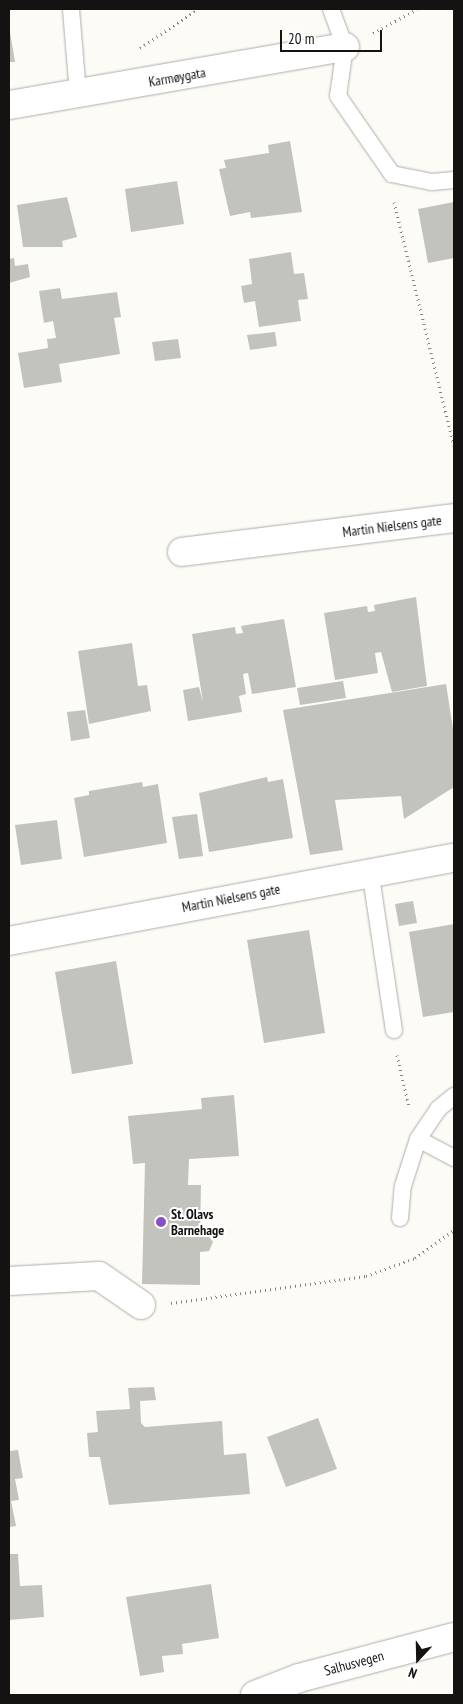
<!DOCTYPE html>
<html>
<head>
<meta charset="utf-8">
<style>
	body { margin:0 }
	#map { position:relative; width:463px; height:1704px; overflow:hidden; background:#fcfbf6; font-family:"PT Sans Narrow",sans-serif }
	div>[style] { position:absolute }
	.building>* { inset:0; background:#c3c3be }
	.path>* { height:3px; margin-top:-1.5px; transform-origin:0; background:repeating-linear-gradient(90deg,#848380 0 1px,transparent 0 5px) }
	.roads { filter:drop-shadow(0 0 1px #aeada9) drop-shadow(0 0 1px #aeada9) }
	.lane>* { height:16px; margin:-8px; padding:0 8px; transform-origin:8px; border-radius:8px; background:#fff }
	.street>* { height:28px; margin:-14px; padding:0 14px; transform-origin:14px; border-radius:14px; background:#fff }
	.dots>* { width:14px; height:14px; translate:-50% -50%; box-sizing:border-box; border:2px solid #fff; border-radius:50% }
	span { translate:-50% -50%; white-space:nowrap; text-align:center; line-height:1.15; -webkit-text-stroke:4px #fff; paint-order:stroke }
	.street-label { font-size:14px; color:#141312 }
	.poi-label { font-size:14px; color:#141312; font-weight:700 }
	.left { translate:0 -50%; text-align:left }
	.frame { position:absolute; inset:0; border:10px solid #141312; pointer-events:none }
	.north { position:absolute; left:393px; top:1634px; width:50px; height:50px; -webkit-text-stroke:4px #fff; paint-order:stroke; rotate:201deg; font-size:14px; font-weight:700; line-height:20px; text-align:center; color:#141312 }
	.north::after { content:''; display:block; margin:auto; width:18px; height:22px; background:#141312; clip-path:polygon(50% 0,100% 100%,50% 72%,0 100%) }
	.scale { position:absolute; left:280px; top:30px; width:102px; height:22px; box-sizing:border-box; border:2px solid #141312; border-top:0; padding-left:6px; font-size:15px; line-height:18px; white-space:nowrap; color:#141312; -webkit-text-stroke:4px #fff; paint-order:stroke }
</style>
</head>
<body>
<div id="map">
	<div class="building">
		<div style="clip-path:polygon(9px 26px,15px 62px,9px 62px)"></div>
		<div style="clip-path:polygon(290px 141px,302px 212px,251px 218px,250px 212px,230px 216px,219px 169px,226px 168px,224px 160px,269px 153px,268px 145px)"></div>
		<div style="clip-path:polygon(177px 181px,184px 224px,131px 232px,125px 189px)"></div>
		<div style="clip-path:polygon(67px 197px,77px 237px,62px 241px,63px 247px,23px 247px,17px 205px)"></div>
		<div style="clip-path:polygon(454px 202px,454px 258px,428px 263px,418px 209px)"></div>
		<div style="clip-path:polygon(291px 252px,294px 274px,304px 273px,308px 299px,298px 300px,301px 321px,259px 327px,255px 301px,244px 303px,241px 286px,252px 284px,249px 259px)"></div>
		<div style="clip-path:polygon(14px 258px,15px 266px,28px 264px,30px 277px,9px 283px,9px 259px)"></div>
		<div style="clip-path:polygon(60px 288px,62px 299px,117px 292px,121px 317px,114px 318px,120px 354px,59px 364px,62px 382px,24px 388px,18px 353px,48px 348px,47px 339px,56px 338px,53px 321px,44px 323px,39px 291px)"></div>
		<div style="clip-path:polygon(275px 332px,277px 346px,250px 350px,247px 335px)"></div>
		<div style="clip-path:polygon(178px 339px,181px 358px,155px 361px,152px 342px)"></div>
		<div style="clip-path:polygon(416px 597px,427px 686px,392px 692px,381px 652px,375px 653px,378px 673px,335px 680px,324px 613px,367px 606px,368px 612px,375px 611px,374px 605px)"></div>
		<div style="clip-path:polygon(284px 619px,296px 687px,252px 694px,248px 673px,243px 674px,246px 694px,239px 696px,242px 712px,188px 721px,183px 690px,199px 687px,203px 702px,192px 634px,235px 627px,236px 634px,243px 633px,241px 626px)"></div>
		<div style="clip-path:polygon(132px 643px,138px 686px,147px 685px,151px 711px,89px 724px,78px 651px)"></div>
		<div style="clip-path:polygon(343px 681px,346px 698px,300px 705px,297px 688px)"></div>
		<div style="clip-path:polygon(446px 684px,454px 735px,454px 787px,404px 819px,401px 796px,335px 800px,343px 850px,310px 855px,283px 710px)"></div>
		<div style="clip-path:polygon(85px 710px,90px 738px,71px 741px,67px 712px)"></div>
		<div style="clip-path:polygon(267px 777px,268px 782px,283px 779px,293px 838px,209px 852px,199px 793px)"></div>
		<div style="clip-path:polygon(142px 782px,143px 787px,158px 784px,167px 843px,84px 857px,74px 798px,89px 795px,89px 791px)"></div>
		<div style="clip-path:polygon(197px 814px,203px 856px,179px 859px,172px 817px)"></div>
		<div style="clip-path:polygon(57px 820px,62px 859px,21px 865px,15px 825px)"></div>
		<div style="clip-path:polygon(413px 901px,417px 923px,399px 926px,395px 904px)"></div>
		<div style="clip-path:polygon(454px 924px,454px 1012px,423px 1017px,409px 932px)"></div>
		<div style="clip-path:polygon(309px 930px,325px 1033px,264px 1043px,247px 940px)"></div>
		<div style="clip-path:polygon(116px 961px,133px 1064px,72px 1074px,55px 972px)"></div>
		<div style="clip-path:polygon(234px 1095px,239px 1156px,189px 1159px,188px 1185px,201px 1185px,200px 1234px,208px 1235px,213px 1242px,209px 1251px,200px 1252px,200px 1285px,142px 1284px,145px 1163px,133px 1164px,128px 1116px,202px 1109px,201px 1098px)"></div>
		<div style="clip-path:polygon(154px 1387px,156px 1400px,140px 1401px,141px 1423px,145px 1427px,222px 1421px,224px 1455px,246px 1453px,250px 1494px,109px 1505px,100px 1457px,89px 1457px,87px 1433px,98px 1432px,96px 1411px,130px 1409px,128px 1388px)"></div>
		<div style="clip-path:polygon(318px 1418px,337px 1469px,286px 1487px,267px 1437px)"></div>
		<div style="clip-path:polygon(18px 1450px,23px 1478px,15px 1479px,19px 1500px,11px 1501px,16px 1526px,9px 1527px,9px 1451px)"></div>
		<div style="clip-path:polygon(9px 1554px,18px 1554px,20px 1586px,42px 1585px,44px 1617px,9px 1620px)"></div>
		<div style="clip-path:polygon(211px 1584px,219px 1638px,182px 1644px,183px 1654px,162px 1656px,164px 1672px,140px 1676px,126px 1597px)"></div>
	</div>
	<div class="path">
		<div style="left:373px;top:33px;width:50px;rotate:-28.6deg"></div>
		<div style="left:140px;top:48px;width:70px;rotate:-33.9deg"></div>
		<div style="left:394px;top:202px;width:251px;rotate:76.2deg"></div>
		<div style="left:397px;top:1055px;width:53px;rotate:77deg"></div>
		<div style="left:171px;top:1303px;width:197px;rotate:-7.9deg"></div>
		<div style="left:366px;top:1276px;width:52px;rotate:-20.2deg"></div>
		<div style="left:415px;top:1258px;width:48px;rotate:-35.7deg"></div>
	</div>
	<div class="roads">
		<div class="lane">
			<div style="left:71px;top:9px;width:86px;rotate:85.3deg"></div>
			<div style="left:331px;top:9px;width:40px;rotate:69.8deg"></div>
			<div style="left:345px;top:47px;width:49px;rotate:98.1deg"></div>
			<div style="left:338px;top:96px;width:95px;rotate:55.3deg"></div>
			<div style="left:392px;top:174px;width:41px;rotate:11.3deg"></div>
			<div style="left:432px;top:182px;width:22px;rotate:-5deg"></div>
			<div style="left:370px;top:870px;width:162px;rotate:81.5deg"></div>
			<div style="left:418px;top:1139px;width:41px;rotate:27.8deg"></div>
			<div style="left:400px;top:1218px;width:32px;rotate:-85deg"></div>
			<div style="left:403px;top:1186px;width:49px;rotate:-72.3deg"></div>
			<div style="left:418px;top:1139px;width:36px;rotate:-56deg"></div>
			<div style="left:438px;top:1109px;width:21px;rotate:-39deg"></div>
		</div>
		<div class="street">
			<div style="left:9px;top:105px;width:341px;rotate:-9.8deg"></div>
			<div style="left:182px;top:552px;width:274px;rotate:-7.1deg"></div>
			<div style="left:9px;top:941px;width:453px;rotate:-10.6deg"></div>
			<div style="left:9px;top:1281px;width:90px;rotate:-3.2deg"></div>
			<div style="left:99px;top:1276px;width:51px;rotate:34.6deg"></div>
			<div style="left:255px;top:1695px;width:47px;rotate:-21.1deg"></div>
			<div style="left:299px;top:1678px;width:160px;rotate:-14.8deg"></div>
		</div>
	</div>
	<div class="dots">
		<div style="left:161px;top:1222px;background:#8e4ec3"></div>
	</div>
	<div class="street-label">
		<span style="left:177px;top:77px;rotate:-10deg">Karmøygata</span>
		<span style="left:392px;top:526px;rotate:-7deg">Martin Nielsens gate</span>
		<span style="left:231px;top:898px;rotate:-11deg">Martin Nielsens gate</span>
		<span style="left:354px;top:1663px;rotate:-15deg">Salhusvegen</span>
	</div>
	<div class="poi-label">
		<span class="left" style="left:171px;top:1222px">St. Olavs<br>Barnehage</span>
	</div>
	<div class="frame"></div>
	<div class="north">N</div>
	<div class="scale">20 m</div>
</div>
</body>
</html>
